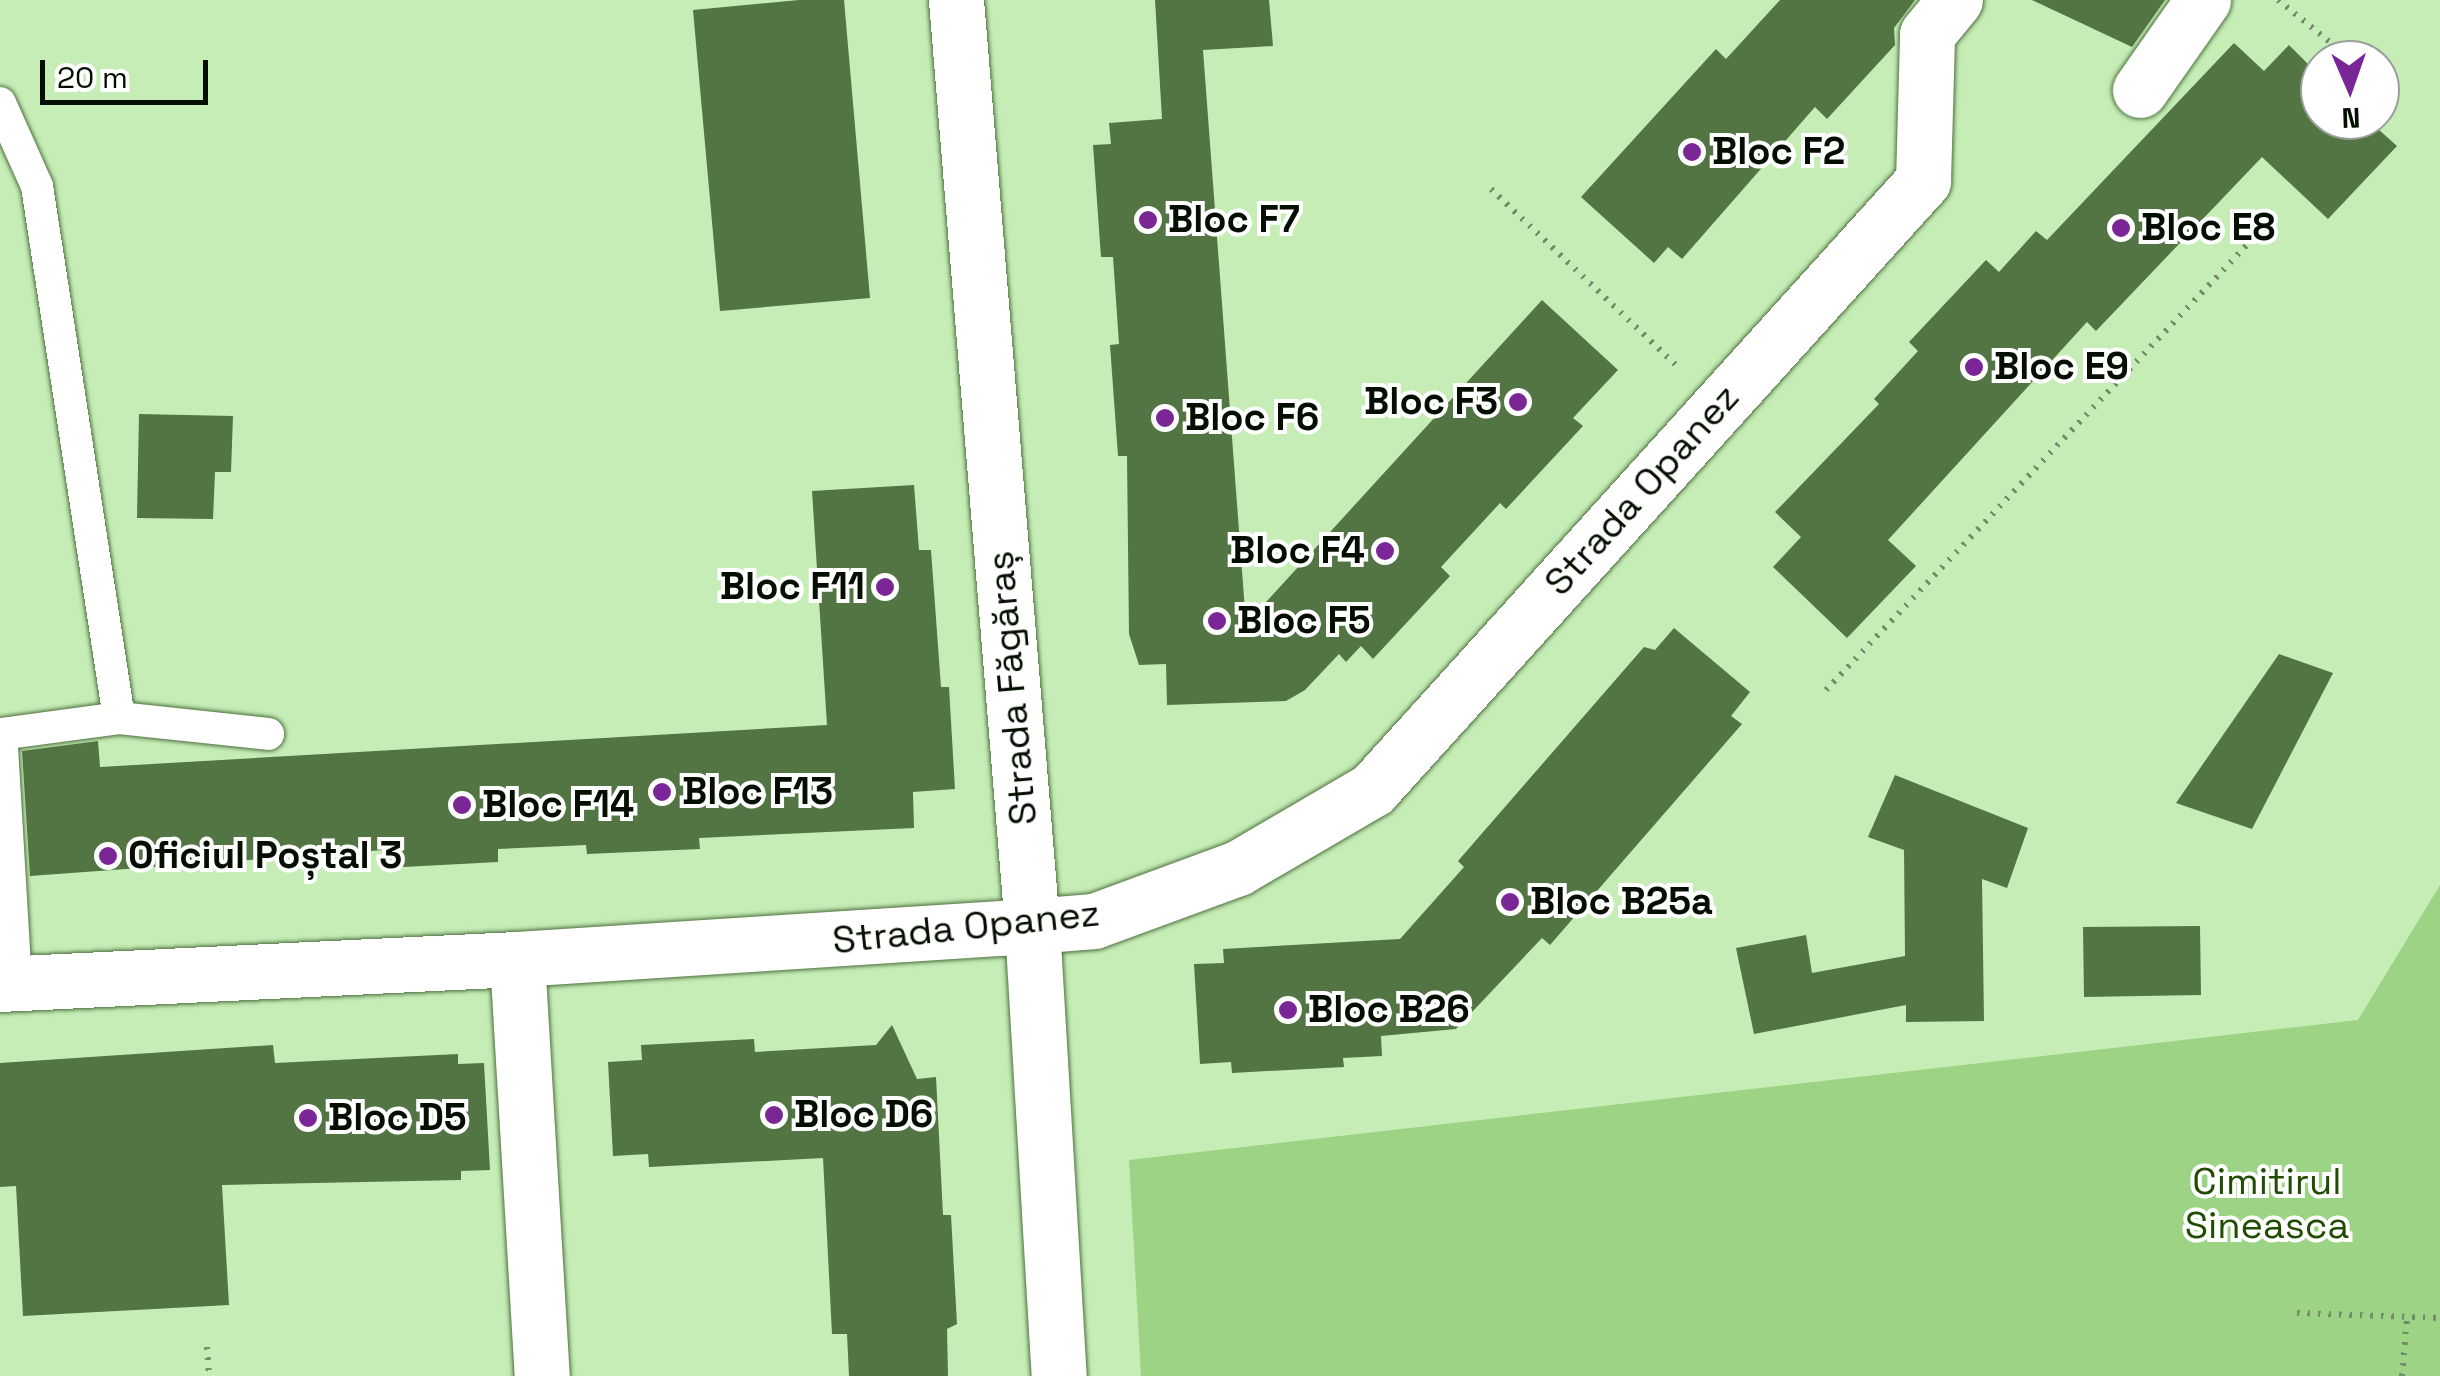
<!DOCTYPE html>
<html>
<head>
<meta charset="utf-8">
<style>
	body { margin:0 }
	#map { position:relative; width:2440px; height:1376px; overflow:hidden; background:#c6edb6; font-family:"Space Grotesk",sans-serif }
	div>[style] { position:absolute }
	.green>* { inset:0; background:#9cd384 }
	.building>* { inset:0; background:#527543 }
	.path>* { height:6px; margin-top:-3px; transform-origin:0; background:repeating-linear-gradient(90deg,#728d68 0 2.5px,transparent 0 10.5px) }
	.roads { filter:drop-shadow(0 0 2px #4e703e) drop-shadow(0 0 2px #4e703e) }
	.lane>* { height:32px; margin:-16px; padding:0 16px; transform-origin:16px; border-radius:16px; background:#fff }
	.street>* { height:55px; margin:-27.5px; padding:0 27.5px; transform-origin:27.5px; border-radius:27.5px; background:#fff }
	.dots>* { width:28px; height:28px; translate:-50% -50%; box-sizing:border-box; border:5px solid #fff; border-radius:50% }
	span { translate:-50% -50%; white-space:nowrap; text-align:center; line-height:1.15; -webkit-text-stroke:8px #fff; paint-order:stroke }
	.poi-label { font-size:38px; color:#040f01; font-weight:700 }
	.left { translate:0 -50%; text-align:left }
	.right { translate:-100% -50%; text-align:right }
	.street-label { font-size:38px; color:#040f01 }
	.park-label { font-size:38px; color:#214d03 }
	.north { position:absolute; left:2300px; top:40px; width:100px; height:100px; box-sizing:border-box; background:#fff; border:2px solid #9b9f99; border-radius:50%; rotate:178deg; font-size:28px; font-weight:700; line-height:40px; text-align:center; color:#040f01 }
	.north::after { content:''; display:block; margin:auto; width:35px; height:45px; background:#7b2696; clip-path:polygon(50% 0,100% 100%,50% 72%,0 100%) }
	.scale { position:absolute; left:40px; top:60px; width:168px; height:45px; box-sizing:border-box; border:5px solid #040f01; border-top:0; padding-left:12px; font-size:30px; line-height:35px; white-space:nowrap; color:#040f01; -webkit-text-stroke:8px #fff; paint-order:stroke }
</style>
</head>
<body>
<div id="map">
	<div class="green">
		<div style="clip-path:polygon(2440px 885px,2440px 1376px,1141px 1376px,1129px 1160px,2358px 1020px)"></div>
	</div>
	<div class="building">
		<div style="clip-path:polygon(799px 0,844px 0,870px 298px,720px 311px,693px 10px)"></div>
		<div style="clip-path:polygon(1155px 0,1269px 0,1273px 46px,1203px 50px,1246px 624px,1542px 300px,1618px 370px,1573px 418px,1583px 426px,1506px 509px,1500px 503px,1441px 567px,1450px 576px,1373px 659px,1361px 646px,1346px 662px,1339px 654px,1305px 690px,1286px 701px,1167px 705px,1166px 664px,1139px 665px,1129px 634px,1127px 456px,1118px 456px,1110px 345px,1119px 344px,1113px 257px,1101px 257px,1093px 145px,1111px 144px,1109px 123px,1162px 119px)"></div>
		<div style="clip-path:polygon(1780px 0,1915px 0,1894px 28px,1895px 45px,1827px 119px,1815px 107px,1682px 259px,1668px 247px,1654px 263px,1581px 197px,1716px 49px,1726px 59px)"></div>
		<div style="clip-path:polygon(2032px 0,2165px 0,2132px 47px)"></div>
		<div style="clip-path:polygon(2234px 43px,2264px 71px,2289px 45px,2320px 76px,2320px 120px,2368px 120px,2397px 146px,2328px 219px,2262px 157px,2096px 331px,2087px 322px,1888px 540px,1916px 566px,1847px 638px,1773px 567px,1801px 537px,1775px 512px,1879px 404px,1874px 399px,1918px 351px,1909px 342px,1986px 260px,1999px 272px,2036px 231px,2047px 240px)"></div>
		<div style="clip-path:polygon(139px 414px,233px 416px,231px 472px,215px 472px,213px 519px,137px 518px)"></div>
		<div style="clip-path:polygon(914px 485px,919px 550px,931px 550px,941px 687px,949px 687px,955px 789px,913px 792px,914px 828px,699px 838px,700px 849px,587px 854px,586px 845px,498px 849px,498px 862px,385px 868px,384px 850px,30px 876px,22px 751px,98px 741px,100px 767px,827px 725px,812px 491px)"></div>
		<div style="clip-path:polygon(1674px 628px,1750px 692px,1731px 716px,1742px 724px,1550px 945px,1542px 938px,1456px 1029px,1381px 1036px,1382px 1056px,1343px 1058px,1344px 1067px,1232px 1073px,1231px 1062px,1200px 1064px,1194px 964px,1224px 963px,1223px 949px,1400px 939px,1464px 867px,1458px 861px,1644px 647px,1655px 650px)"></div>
		<div style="clip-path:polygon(2279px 654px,2333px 673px,2252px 829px,2176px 803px)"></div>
		<div style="clip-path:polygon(1895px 775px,2028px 828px,2007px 888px,1982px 879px,1984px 1021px,1906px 1022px,1906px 1005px,1754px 1034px,1736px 948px,1806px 935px,1812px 973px,1905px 956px,1904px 850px,1868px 837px)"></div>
		<div style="clip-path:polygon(2200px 926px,2201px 995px,2084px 997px,2083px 927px)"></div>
		<div style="clip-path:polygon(892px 1025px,917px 1079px,936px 1077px,943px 1215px,951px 1215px,957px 1324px,947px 1329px,948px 1376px,849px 1376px,847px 1334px,832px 1334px,823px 1158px,649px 1167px,648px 1154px,613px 1156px,608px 1062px,642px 1060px,641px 1045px,754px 1039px,755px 1052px,876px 1045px)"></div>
		<div style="clip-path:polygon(273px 1045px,275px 1063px,458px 1054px,458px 1064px,484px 1063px,490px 1170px,461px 1171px,461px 1180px,222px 1185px,229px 1305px,23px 1316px,16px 1186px,0 1187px,0 1063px)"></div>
	</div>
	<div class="path">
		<div style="left:2278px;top:0;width:95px;rotate:39deg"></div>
		<div style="left:1491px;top:189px;width:258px;rotate:43.6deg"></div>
		<div style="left:1826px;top:690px;width:656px;rotate:-46.6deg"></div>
		<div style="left:2297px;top:1313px;width:143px;rotate:2deg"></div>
		<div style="left:207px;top:1347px;width:29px;rotate:86deg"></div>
		<div style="left:2402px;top:1376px;width:59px;rotate:-85.2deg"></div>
	</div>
	<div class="roads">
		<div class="lane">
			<div style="left:0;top:103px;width:91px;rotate:66deg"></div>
			<div style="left:37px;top:186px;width:538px;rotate:81.24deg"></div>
			<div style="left:16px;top:983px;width:249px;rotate:-93.4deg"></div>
			<div style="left:1px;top:734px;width:119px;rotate:-7.7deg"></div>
			<div style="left:119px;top:718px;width:150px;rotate:6.1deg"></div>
		</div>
		<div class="street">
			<div style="left:956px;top:0;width:929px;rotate:85.31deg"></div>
			<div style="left:1032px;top:926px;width:451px;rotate:86.6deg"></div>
			<div style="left:2140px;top:90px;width:110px;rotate:-55deg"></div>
			<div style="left:517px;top:959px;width:418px;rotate:86.6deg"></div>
			<div style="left:0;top:984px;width:518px;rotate:-2.77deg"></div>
			<div style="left:517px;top:959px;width:516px;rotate:-3.67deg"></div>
			<div style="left:1032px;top:926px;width:62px;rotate:-4.6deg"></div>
			<div style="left:1094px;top:921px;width:153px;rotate:-20.2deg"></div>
			<div style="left:1238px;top:868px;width:156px;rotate:-30.3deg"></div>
			<div style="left:1373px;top:789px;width:820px;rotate:-47.87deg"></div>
			<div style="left:1923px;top:181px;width:147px;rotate:-88.4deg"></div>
			<div style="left:1927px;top:34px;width:44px;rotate:-50.5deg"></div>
		</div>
	</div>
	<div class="dots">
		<div style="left:1692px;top:152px;background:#7b2696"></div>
		<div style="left:1148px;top:220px;background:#7b2696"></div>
		<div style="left:2121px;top:228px;background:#7b2696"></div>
		<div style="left:1974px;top:367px;background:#7b2696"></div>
		<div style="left:1518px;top:402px;background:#7b2696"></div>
		<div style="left:1165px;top:418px;background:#7b2696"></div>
		<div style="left:1385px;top:551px;background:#7b2696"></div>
		<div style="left:885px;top:587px;background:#7b2696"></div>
		<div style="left:1217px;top:621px;background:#7b2696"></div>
		<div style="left:662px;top:792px;background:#7b2696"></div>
		<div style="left:462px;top:805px;background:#7b2696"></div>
		<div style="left:108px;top:856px;background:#7b2696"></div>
		<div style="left:1510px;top:902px;background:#7b2696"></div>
		<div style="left:1288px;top:1010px;background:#7b2696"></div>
		<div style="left:774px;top:1115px;background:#7b2696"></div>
		<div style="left:308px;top:1118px;background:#7b2696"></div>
	</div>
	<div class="poi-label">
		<span class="left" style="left:1712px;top:152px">Bloc F2</span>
		<span class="left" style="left:1168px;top:220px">Bloc F7</span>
		<span class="left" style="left:2141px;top:228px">Bloc E8</span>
		<span class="left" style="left:1994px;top:367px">Bloc E9</span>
		<span class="right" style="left:1498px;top:402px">Bloc F3</span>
		<span class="left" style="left:1185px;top:418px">Bloc F6</span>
		<span class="right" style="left:1365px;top:551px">Bloc F4</span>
		<span class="right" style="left:865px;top:587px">Bloc F11</span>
		<span class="left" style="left:1237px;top:621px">Bloc F5</span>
		<span class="left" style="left:682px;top:792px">Bloc F13</span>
		<span class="left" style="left:482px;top:805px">Bloc F14</span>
		<span class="left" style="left:128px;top:856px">Oficiul Poștal 3</span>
		<span class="left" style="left:1530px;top:902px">Bloc B25a</span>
		<span class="left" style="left:1308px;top:1010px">Bloc B26</span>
		<span class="left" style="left:794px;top:1115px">Bloc D6</span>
		<span class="left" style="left:328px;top:1118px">Bloc D5</span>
	</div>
	<div class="street-label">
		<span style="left:1642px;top:490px;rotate:-48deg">Strada Opanez</span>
		<span style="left:1012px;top:688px;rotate:-95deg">Strada Făgăraș</span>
		<span style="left:966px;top:927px;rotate:-6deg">Strada Opanez</span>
	</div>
	<div class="park-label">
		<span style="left:2267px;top:1204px">Cimitirul<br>Sineasca</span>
	</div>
	<div class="north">N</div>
	<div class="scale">20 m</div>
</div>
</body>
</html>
